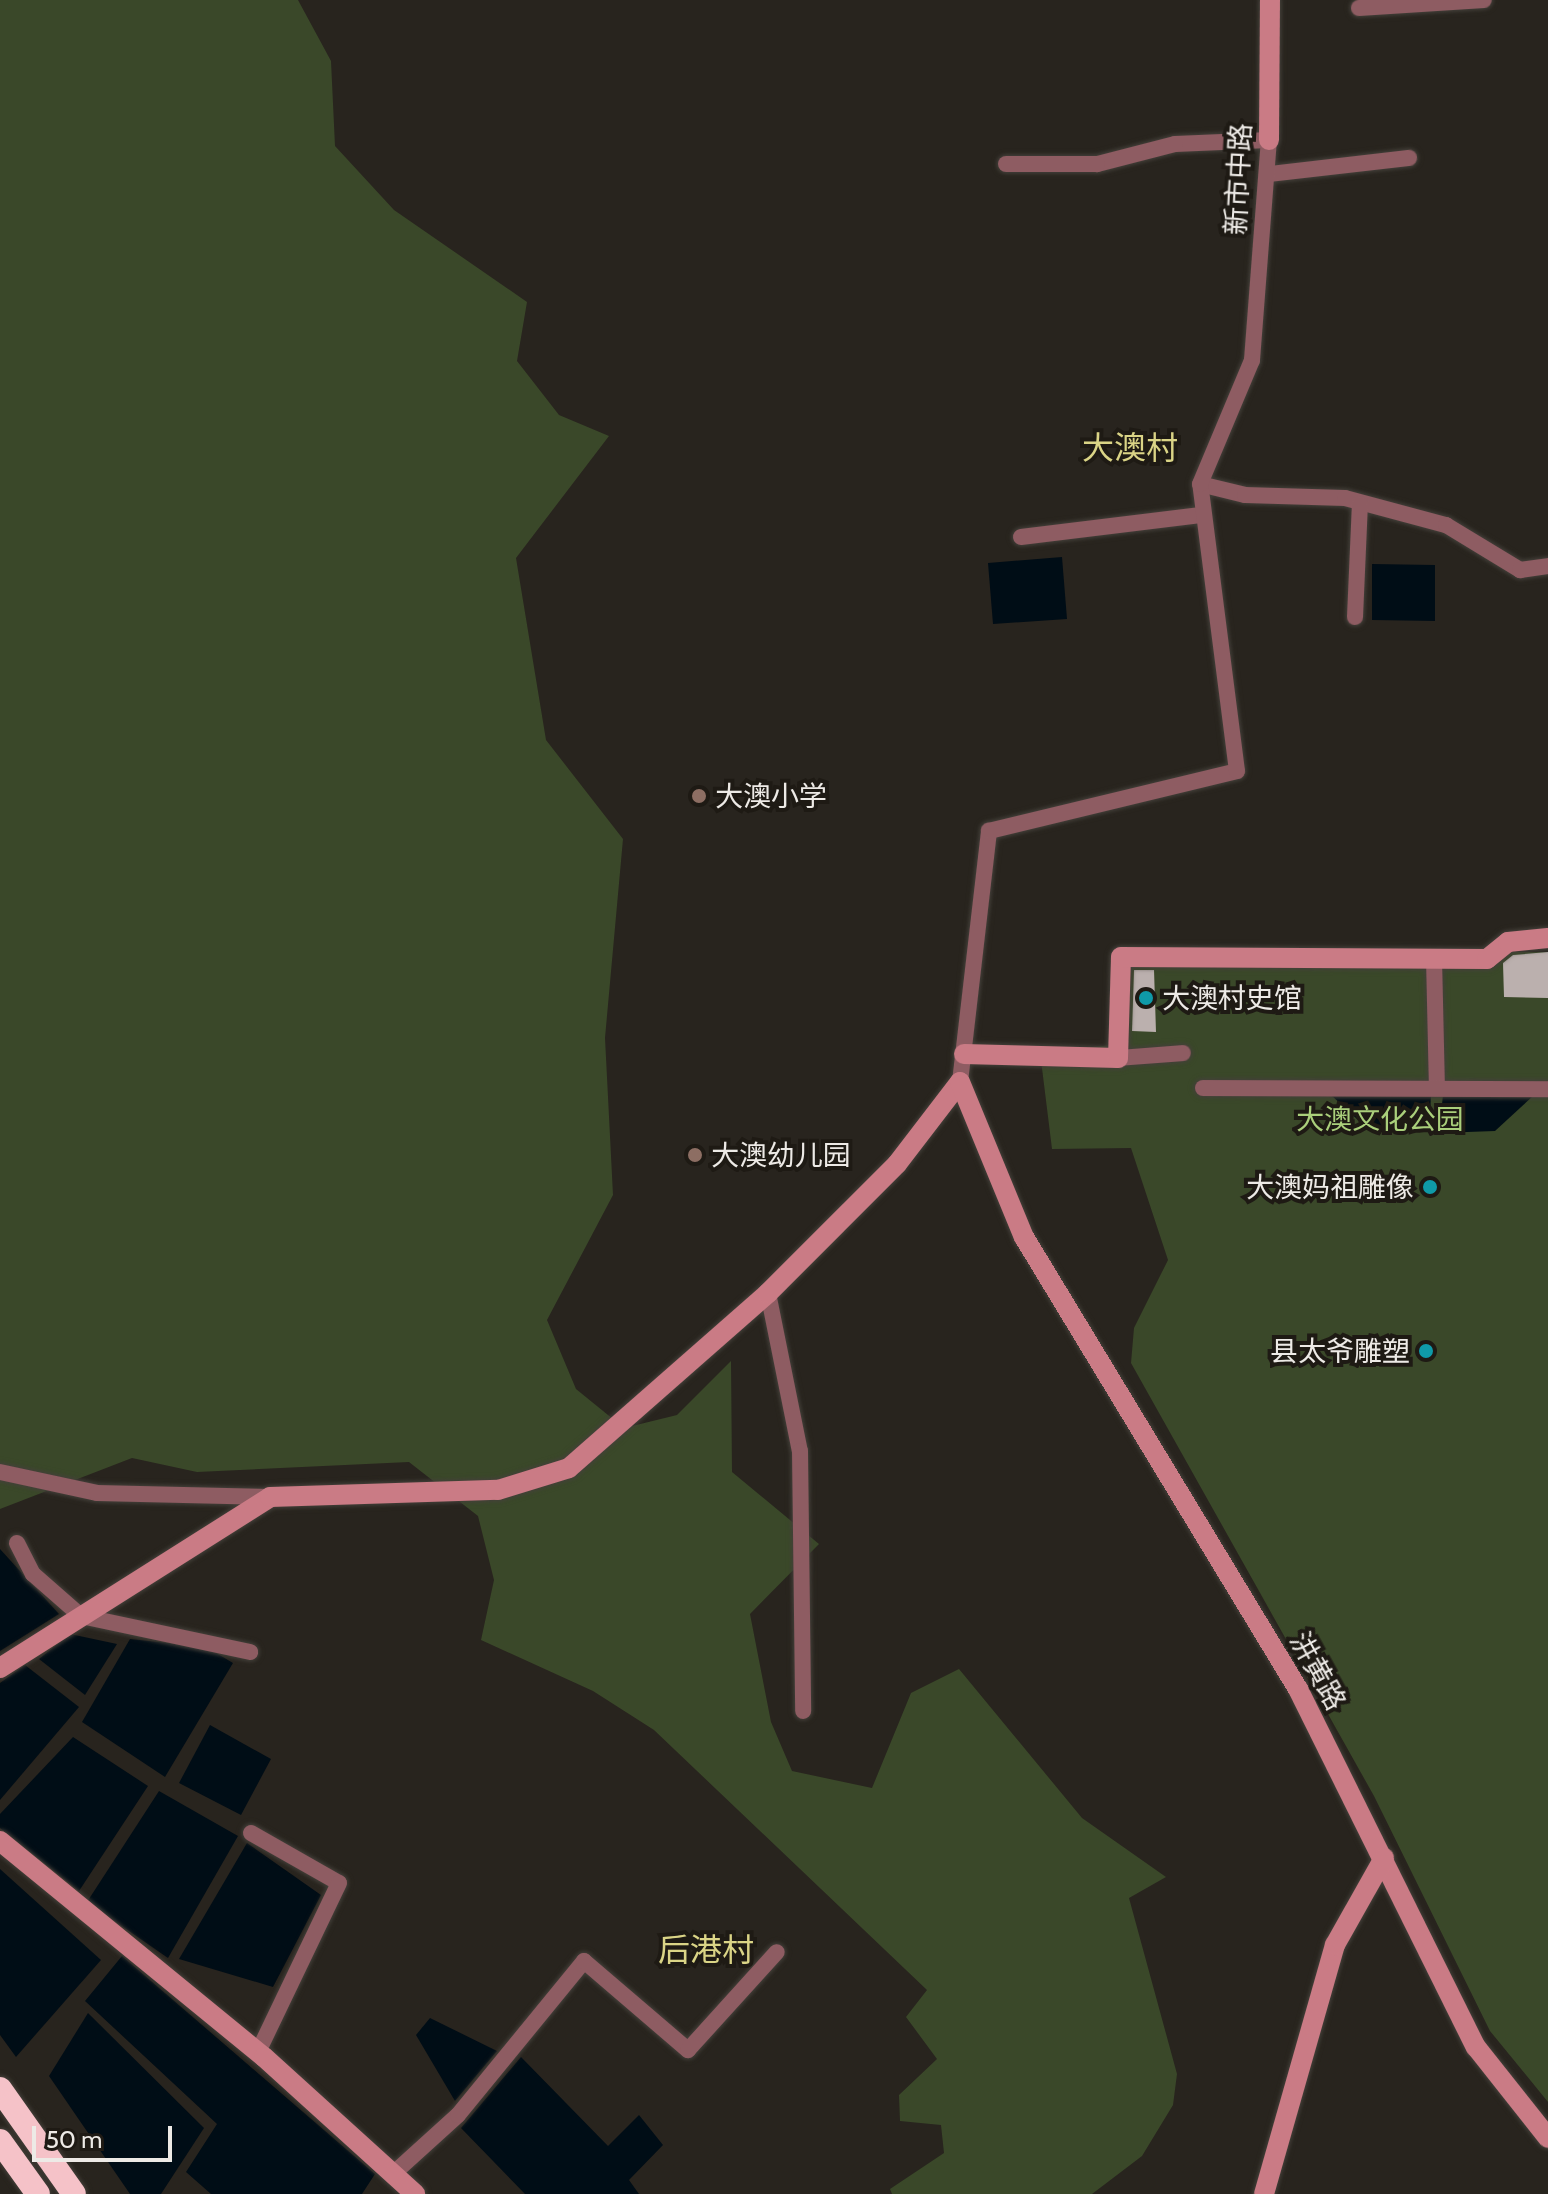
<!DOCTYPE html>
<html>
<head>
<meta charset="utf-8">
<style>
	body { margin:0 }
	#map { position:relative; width:1548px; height:2194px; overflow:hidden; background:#28241e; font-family:Cabin,"Noto Sans SC",sans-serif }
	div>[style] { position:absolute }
	.green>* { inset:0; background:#3a4829 }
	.water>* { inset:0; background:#000d16 }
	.building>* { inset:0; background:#bbb0ae }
	.roads { filter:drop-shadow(0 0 2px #44403a) drop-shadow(0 0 2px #44403a) }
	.street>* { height:16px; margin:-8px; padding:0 8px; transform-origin:8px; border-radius:8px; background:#8e5c62 }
	.secondary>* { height:20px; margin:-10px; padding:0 10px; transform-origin:10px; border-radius:10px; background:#ca7b85 }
	.highway>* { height:24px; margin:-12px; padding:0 12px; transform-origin:12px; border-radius:12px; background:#f5c2c8 }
	.dots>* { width:22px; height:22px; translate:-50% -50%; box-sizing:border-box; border:4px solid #1e1a14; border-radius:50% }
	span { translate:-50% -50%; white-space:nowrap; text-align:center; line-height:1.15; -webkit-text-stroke:8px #1e1a14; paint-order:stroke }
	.street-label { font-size:28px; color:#edeae6 }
	.poi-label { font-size:28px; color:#edeae6 }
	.left { translate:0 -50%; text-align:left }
	.right { translate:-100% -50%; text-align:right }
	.park-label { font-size:28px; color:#aacf7b }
	.quarter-label { font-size:32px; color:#dad486 }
	.scale { position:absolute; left:32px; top:2126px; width:140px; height:36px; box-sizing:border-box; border:4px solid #edeae6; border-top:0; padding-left:10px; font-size:24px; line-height:28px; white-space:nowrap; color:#edeae6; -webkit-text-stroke:6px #1e1a14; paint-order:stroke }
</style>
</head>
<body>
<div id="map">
	<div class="green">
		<div style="clip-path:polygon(0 0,298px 0,331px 61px,335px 146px,394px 210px,527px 302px,517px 361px,559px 415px,609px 436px,516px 558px,546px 740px,623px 839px,605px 1038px,613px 1195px,547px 1320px,576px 1389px,624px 1428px,677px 1415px,731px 1361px,732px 1472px,819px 1544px,750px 1614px,771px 1722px,792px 1771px,872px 1788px,911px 1693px,959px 1669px,1082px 1818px,1166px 1877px,1129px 1898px,1177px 2074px,1173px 2105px,1142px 2156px,1092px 2194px,892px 2194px,890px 2189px,944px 2153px,941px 2125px,900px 2121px,899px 2095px,937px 2059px,906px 2017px,927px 1990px,654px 1730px,593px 1691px,481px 1640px,494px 1580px,478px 1516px,409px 1462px,197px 1472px,132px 1458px,0 1509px)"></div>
		<div style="clip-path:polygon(1548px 952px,1548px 2102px,1490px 2031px,1374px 1796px,1131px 1363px,1134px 1328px,1168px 1260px,1131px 1148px,1052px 1149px,1040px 1052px,1113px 1045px,1117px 953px)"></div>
	</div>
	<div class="water">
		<div style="clip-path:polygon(1062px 557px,1067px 619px,993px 624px,988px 563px)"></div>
		<div style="clip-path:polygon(1372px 564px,1435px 565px,1435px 621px,1372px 620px)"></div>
		<div style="clip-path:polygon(1331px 1095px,1431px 1095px,1429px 1131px,1370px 1131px)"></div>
		<div style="clip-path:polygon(1443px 1095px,1534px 1095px,1495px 1131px,1439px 1133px)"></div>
		<div style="clip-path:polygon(0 1549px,59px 1614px,0 1651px)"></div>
		<div style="clip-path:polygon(70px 1634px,117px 1644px,85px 1695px,39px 1659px)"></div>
		<div style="clip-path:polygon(130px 1639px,206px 1647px,233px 1663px,165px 1777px,82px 1722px)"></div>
		<div style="clip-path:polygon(25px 1665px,79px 1707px,0 1800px,0 1683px)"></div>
		<div style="clip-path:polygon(210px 1725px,271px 1759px,241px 1815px,179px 1783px)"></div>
		<div style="clip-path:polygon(73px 1737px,148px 1786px,79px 1891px,0 1828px,0 1814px)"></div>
		<div style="clip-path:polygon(159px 1791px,238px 1836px,168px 1958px,87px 1902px)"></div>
		<div style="clip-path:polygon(247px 1843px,321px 1895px,273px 1987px,179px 1959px)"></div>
		<div style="clip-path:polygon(0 1869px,101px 1960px,16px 2057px,0 2035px)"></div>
		<div style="clip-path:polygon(122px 1956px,375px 2174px,362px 2194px,211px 2194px,186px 2172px,217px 2124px,85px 2001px)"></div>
		<div style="clip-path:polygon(88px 2013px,204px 2128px,161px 2194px,130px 2194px,49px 2076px)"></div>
		<div style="clip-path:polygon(430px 2018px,497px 2051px,455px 2101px,416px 2035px)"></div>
		<div style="clip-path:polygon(521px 2057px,608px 2146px,639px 2115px,663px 2145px,629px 2180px,639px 2194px,525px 2194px,461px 2128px)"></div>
	</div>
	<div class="building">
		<div style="clip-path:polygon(1548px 952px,1548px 998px,1504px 997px,1503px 963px,1513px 955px)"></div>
		<div style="clip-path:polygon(1134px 970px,1154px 970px,1156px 1032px,1132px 1031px)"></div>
	</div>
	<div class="roads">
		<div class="street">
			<div style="left:1359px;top:8px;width:125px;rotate:-3.7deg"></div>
			<div style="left:1270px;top:174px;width:140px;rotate:-6.6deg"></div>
			<div style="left:1200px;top:484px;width:46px;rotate:13.7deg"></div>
			<div style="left:1245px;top:495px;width:100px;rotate:1.7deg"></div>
			<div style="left:1345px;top:498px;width:105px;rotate:15deg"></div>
			<div style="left:1446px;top:525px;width:87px;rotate:31.3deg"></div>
			<div style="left:1520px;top:570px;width:28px;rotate:-8deg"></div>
			<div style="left:1021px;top:537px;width:179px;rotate:-7deg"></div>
			<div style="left:1355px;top:617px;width:113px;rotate:-87.5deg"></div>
			<div style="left:1434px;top:958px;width:129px;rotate:88.7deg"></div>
			<div style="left:1118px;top:1058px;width:65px;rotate:-4.4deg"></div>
			<div style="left:960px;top:1082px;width:253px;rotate:-83.4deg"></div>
			<div style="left:989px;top:831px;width:255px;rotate:-13.6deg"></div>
			<div style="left:1237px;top:771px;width:289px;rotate:-97.3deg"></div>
			<div style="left:1200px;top:484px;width:134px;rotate:-67.2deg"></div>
			<div style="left:1252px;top:360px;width:221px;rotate:-85.6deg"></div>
			<div style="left:1269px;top:140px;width:94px;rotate:177.6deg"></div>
			<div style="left:1175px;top:144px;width:81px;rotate:165.6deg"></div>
			<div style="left:1097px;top:164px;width:91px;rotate:180deg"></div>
			<div style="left:1203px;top:1088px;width:345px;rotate:0.2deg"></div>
			<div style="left:768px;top:1293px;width:161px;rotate:78.6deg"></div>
			<div style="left:800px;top:1451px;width:260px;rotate:89.3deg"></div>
			<div style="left:0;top:1472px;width:99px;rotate:12.2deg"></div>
			<div style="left:97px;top:1493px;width:173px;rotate:1.3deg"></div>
			<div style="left:17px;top:1543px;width:35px;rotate:63deg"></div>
			<div style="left:33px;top:1574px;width:64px;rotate:41.2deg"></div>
			<div style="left:81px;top:1616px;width:173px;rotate:12deg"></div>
			<div style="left:251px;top:1833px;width:101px;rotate:29.6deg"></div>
			<div style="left:339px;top:1883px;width:187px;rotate:115.6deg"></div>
			<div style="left:394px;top:2173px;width:86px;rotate:-42.2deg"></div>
			<div style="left:458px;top:2115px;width:199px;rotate:-50.7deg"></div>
			<div style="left:584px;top:1961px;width:137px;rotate:40.6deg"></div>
			<div style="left:688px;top:2050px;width:132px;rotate:-47.8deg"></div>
		</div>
		<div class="secondary">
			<div style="left:1269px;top:140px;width:140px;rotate:-89.6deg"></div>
			<div style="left:964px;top:1054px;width:154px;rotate:1.5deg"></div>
			<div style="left:1118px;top:1058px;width:101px;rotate:-88.3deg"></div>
			<div style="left:1121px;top:957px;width:366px;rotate:0.3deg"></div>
			<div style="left:1487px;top:959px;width:27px;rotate:-39deg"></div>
			<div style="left:1508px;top:942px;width:40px;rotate:-5.7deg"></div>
			<div style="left:0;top:1668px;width:320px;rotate:-32.3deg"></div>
			<div style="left:270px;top:1497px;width:228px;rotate:-1.8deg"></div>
			<div style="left:498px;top:1490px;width:74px;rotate:-17.2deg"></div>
			<div style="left:569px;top:1468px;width:265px;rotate:-41.3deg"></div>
			<div style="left:768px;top:1293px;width:182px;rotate:-45deg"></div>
			<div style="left:897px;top:1164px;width:103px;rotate:-52.5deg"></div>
			<div style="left:960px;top:1082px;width:168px;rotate:67.6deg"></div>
			<div style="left:1024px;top:1237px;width:529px;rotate:58.78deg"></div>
			<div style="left:1298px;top:1689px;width:400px;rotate:63.6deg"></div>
			<div style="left:1476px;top:2047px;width:116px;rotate:51.6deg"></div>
			<div style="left:0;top:1841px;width:341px;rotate:39.3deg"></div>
			<div style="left:264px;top:2057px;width:204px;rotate:42.2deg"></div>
			<div style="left:1264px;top:2194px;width:259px;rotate:-74.1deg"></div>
			<div style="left:1335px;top:1945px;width:100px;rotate:-60.6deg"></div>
		</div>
		<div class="highway">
			<div style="left:0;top:2089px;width:128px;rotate:54.8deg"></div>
			<div style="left:0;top:2141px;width:65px;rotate:54.4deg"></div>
		</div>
	</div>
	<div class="dots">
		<div style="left:699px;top:796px;background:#8d6e63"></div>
		<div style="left:1146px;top:998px;background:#0f9aa8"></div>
		<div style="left:695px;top:1155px;background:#8d6e63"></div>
		<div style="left:1430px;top:1187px;background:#0f9aa8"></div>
		<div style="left:1426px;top:1351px;background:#0f9aa8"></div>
	</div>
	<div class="street-label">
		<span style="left:1238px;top:179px;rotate:-87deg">新市中路</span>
		<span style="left:1318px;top:1671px;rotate:61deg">汫黄路</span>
	</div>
	<div class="poi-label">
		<span class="left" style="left:715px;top:796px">大澳小学</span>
		<span class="left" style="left:1162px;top:998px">大澳村史馆</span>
		<span class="left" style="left:711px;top:1155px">大澳幼儿园</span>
		<span class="right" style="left:1414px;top:1187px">大澳妈祖雕像</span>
		<span class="right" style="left:1410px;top:1351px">县太爷雕塑</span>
	</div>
	<div class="park-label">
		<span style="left:1380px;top:1119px">大澳文化公园</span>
	</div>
	<div class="quarter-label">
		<span style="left:1130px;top:448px">大澳村</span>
		<span style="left:706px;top:1950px">后港村</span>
	</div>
	<div class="scale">50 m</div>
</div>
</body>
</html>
